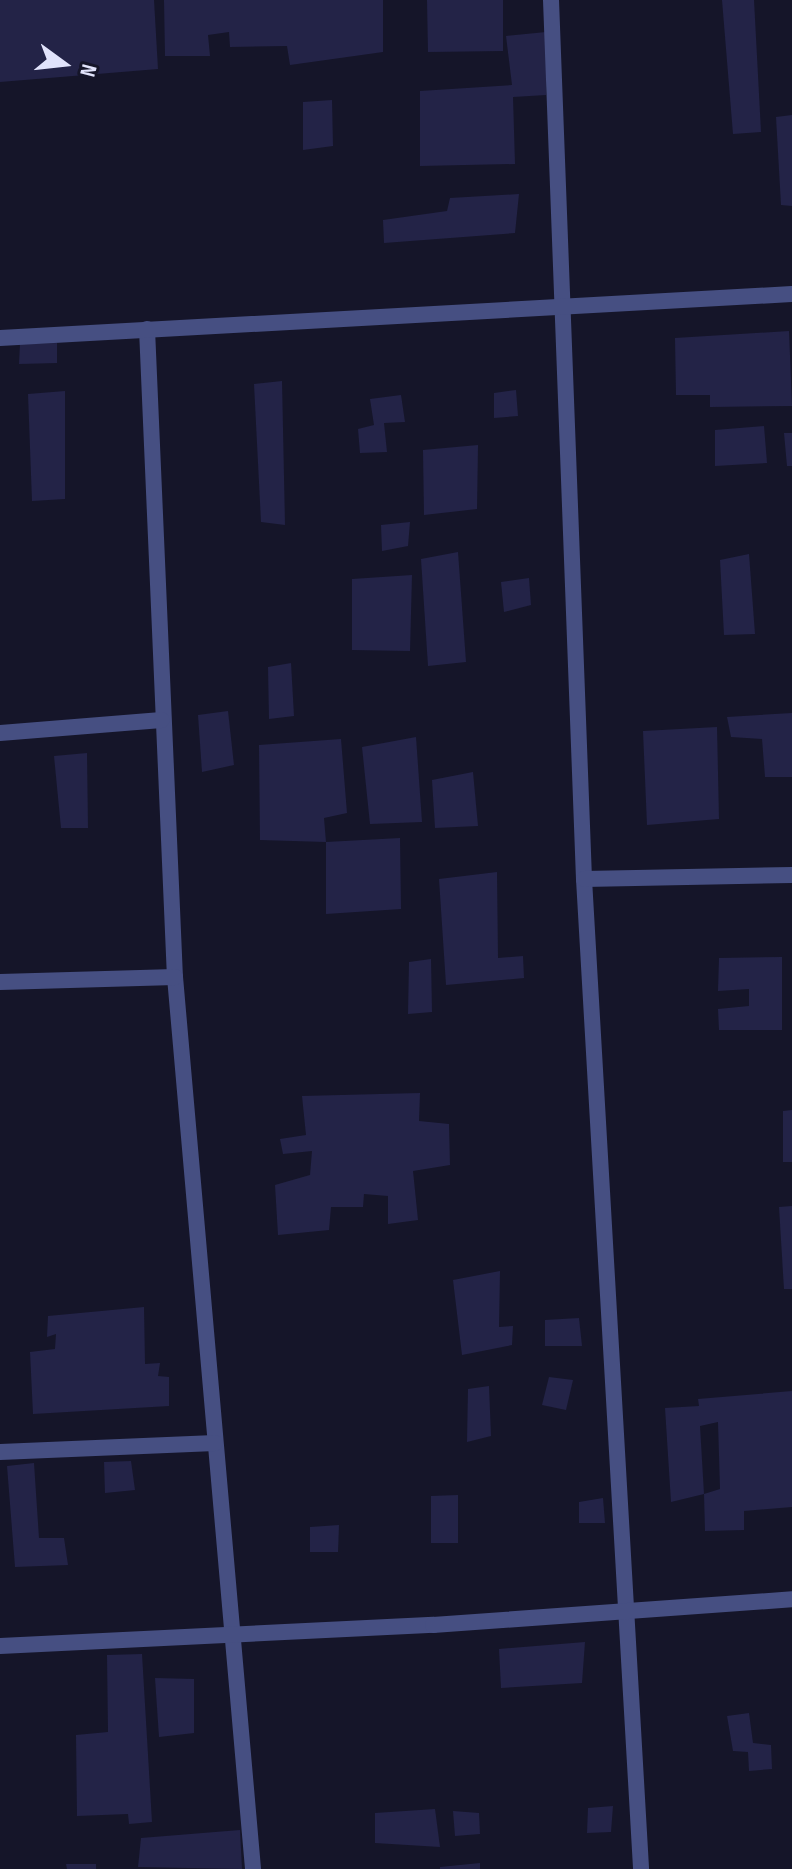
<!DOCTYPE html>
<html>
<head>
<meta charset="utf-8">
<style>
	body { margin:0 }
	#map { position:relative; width:792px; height:1869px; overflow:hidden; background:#151529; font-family:"Sofia Sans Condensed",sans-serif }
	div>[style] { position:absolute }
	.building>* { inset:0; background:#232347 }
	.minor>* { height:16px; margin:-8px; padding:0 8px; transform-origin:8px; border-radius:8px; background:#464f82 }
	span { translate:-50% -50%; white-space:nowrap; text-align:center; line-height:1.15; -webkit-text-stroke:6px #151529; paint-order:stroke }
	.north { position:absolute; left:24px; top:24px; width:80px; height:80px; -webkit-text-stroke:6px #151529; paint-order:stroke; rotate:105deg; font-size:22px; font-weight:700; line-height:32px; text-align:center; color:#e1e3fb }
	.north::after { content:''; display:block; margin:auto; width:28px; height:36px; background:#e1e3fb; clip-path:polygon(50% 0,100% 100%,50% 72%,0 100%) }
</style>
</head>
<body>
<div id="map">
	<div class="building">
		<div style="clip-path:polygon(0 0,154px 0,158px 69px,0 82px)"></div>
		<div style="clip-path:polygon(164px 0,383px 0,383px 52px,290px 65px,287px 46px,230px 47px,229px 32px,208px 35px,210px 56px,165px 56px)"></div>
		<div style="clip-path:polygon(427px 0,503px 0,503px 51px,428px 52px)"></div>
		<div style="clip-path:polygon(722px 0,754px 0,761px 132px,733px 134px)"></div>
		<div style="clip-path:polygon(546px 32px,546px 95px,513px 97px,515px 164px,420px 166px,420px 91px,512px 85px,506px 36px)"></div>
		<div style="clip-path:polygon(332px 100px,333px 146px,303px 150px,303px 102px)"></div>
		<div style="clip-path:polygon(792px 115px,792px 206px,781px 205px,776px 117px)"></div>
		<div style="clip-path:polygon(519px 194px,515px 233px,384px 243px,383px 220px,447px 211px,450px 198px)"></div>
		<div style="clip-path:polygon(789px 331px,792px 406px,710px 407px,710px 395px,676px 395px,675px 338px)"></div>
		<div style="clip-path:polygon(57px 343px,57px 363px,19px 364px,20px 344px)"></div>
		<div style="clip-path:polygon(282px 381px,285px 525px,261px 522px,254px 384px)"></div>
		<div style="clip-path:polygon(516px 390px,518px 416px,494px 418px,494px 393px)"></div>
		<div style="clip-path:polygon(65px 391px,65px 499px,32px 501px,28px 394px)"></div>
		<div style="clip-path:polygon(401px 395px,405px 422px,384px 423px,387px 452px,360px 453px,358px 429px,374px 425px,370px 399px)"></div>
		<div style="clip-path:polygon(764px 426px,767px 463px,715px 466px,715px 430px)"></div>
		<div style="clip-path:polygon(784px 433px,792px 433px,792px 466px,787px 466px)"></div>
		<div style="clip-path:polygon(478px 445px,477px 509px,424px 515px,423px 450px)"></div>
		<div style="clip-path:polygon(410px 522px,408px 546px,382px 551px,381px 525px)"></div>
		<div style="clip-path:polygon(458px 552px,466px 662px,428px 666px,421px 559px)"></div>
		<div style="clip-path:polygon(749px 554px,755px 634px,724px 635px,720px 560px)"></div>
		<div style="clip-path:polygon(412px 575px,410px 651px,352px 650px,352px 579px)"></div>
		<div style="clip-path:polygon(529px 578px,531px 605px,504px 612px,501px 582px)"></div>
		<div style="clip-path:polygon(291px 663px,294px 716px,269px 719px,268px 667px)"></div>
		<div style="clip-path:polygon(228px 711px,234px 765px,202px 772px,198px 715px)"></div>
		<div style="clip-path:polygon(792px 713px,792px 777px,765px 777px,762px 739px,731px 737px,727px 717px)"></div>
		<div style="clip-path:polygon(717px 727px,719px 819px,647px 825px,643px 731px)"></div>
		<div style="clip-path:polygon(416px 737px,422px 822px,370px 824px,362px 747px)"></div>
		<div style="clip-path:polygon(341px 739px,347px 813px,324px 818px,326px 842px,400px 838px,401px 909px,326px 914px,326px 842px,260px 840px,259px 745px)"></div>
		<div style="clip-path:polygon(87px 753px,88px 828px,61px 828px,54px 756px)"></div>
		<div style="clip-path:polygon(473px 772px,478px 826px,435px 828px,432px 780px)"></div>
		<div style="clip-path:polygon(497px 872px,498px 958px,523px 956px,524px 978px,446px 985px,439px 879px)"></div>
		<div style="clip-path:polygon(782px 957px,782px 1030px,719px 1030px,718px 1009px,749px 1006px,749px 989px,718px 991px,719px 958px)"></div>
		<div style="clip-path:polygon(431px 959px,432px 1012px,408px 1014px,409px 962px)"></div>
		<div style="clip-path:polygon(420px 1093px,419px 1121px,449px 1124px,450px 1165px,413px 1171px,418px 1220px,388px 1224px,388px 1196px,364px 1194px,363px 1207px,331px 1207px,329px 1230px,278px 1235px,275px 1185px,310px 1175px,312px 1151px,283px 1154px,280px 1139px,306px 1135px,302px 1096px)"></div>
		<div style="clip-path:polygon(792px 1110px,792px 1162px,783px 1162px,783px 1111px)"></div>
		<div style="clip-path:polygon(792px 1206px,792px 1289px,784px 1289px,779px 1207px)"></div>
		<div style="clip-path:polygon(500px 1271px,499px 1327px,513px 1326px,512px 1345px,462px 1355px,453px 1280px)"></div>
		<div style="clip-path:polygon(144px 1307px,145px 1364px,160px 1363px,158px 1376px,169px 1377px,169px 1406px,33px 1414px,30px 1352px,55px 1349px,56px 1334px,47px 1337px,48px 1316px)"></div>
		<div style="clip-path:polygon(579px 1318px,582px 1346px,545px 1346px,545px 1320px)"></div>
		<div style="clip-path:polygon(549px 1377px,573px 1380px,566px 1410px,542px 1405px)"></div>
		<div style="clip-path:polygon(489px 1386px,491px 1436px,467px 1442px,468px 1389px)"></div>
		<div style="clip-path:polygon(evenodd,792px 1391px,792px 1507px,744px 1511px,744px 1530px,705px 1531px,704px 1494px,671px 1502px,665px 1408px,699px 1406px,698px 1399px,792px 1391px,718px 1422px,720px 1489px,704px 1494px,700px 1426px,718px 1422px)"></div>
		<div style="clip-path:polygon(131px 1461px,135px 1490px,105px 1493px,104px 1462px)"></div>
		<div style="clip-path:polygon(34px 1463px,39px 1538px,64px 1538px,68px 1565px,15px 1567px,7px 1466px)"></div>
		<div style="clip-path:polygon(458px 1495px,458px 1543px,431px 1543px,431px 1496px)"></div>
		<div style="clip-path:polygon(603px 1498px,605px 1523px,579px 1523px,579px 1502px)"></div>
		<div style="clip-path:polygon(339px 1525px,338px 1552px,310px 1552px,310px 1527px)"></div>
		<div style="clip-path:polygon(585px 1642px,582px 1683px,501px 1688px,499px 1649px)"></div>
		<div style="clip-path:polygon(142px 1654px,152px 1822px,129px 1824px,128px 1814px,77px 1816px,76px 1735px,108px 1732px,107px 1655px)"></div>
		<div style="clip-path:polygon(155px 1678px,194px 1679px,194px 1733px,159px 1737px)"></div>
		<div style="clip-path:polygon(749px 1713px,753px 1743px,771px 1745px,772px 1769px,749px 1771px,748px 1752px,733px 1751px,727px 1716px)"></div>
		<div style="clip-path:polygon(613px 1806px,611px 1832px,587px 1833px,588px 1808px)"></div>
		<div style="clip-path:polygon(435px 1809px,440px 1847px,375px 1843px,375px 1813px)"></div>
		<div style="clip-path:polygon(453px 1811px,479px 1813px,480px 1834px,455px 1836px)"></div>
		<div style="clip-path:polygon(240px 1830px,242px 1869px,138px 1867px,141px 1838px)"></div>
		<div style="clip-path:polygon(480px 1863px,480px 1869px,440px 1869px,440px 1867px)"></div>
		<div style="clip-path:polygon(66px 1864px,96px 1864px,96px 1869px,67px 1869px)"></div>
	</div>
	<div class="minor">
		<div style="left:551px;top:0;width:880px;rotate:87.85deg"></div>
		<div style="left:584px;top:879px;width:992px;rotate:86.7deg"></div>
		<div style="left:147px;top:329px;width:649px;rotate:87.53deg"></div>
		<div style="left:175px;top:977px;width:895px;rotate:85deg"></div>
		<div style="left:0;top:338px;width:793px;rotate:-3.18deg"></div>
		<div style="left:0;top:733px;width:162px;rotate:-4.6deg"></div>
		<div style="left:584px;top:879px;width:208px;rotate:-1.1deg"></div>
		<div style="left:0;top:982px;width:175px;rotate:-1.6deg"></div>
		<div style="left:0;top:1452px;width:215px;rotate:-2.4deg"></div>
		<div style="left:0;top:1646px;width:434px;rotate:-2.8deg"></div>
		<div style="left:433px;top:1625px;width:360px;rotate:-4.1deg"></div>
	</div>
	<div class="north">N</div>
</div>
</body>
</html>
